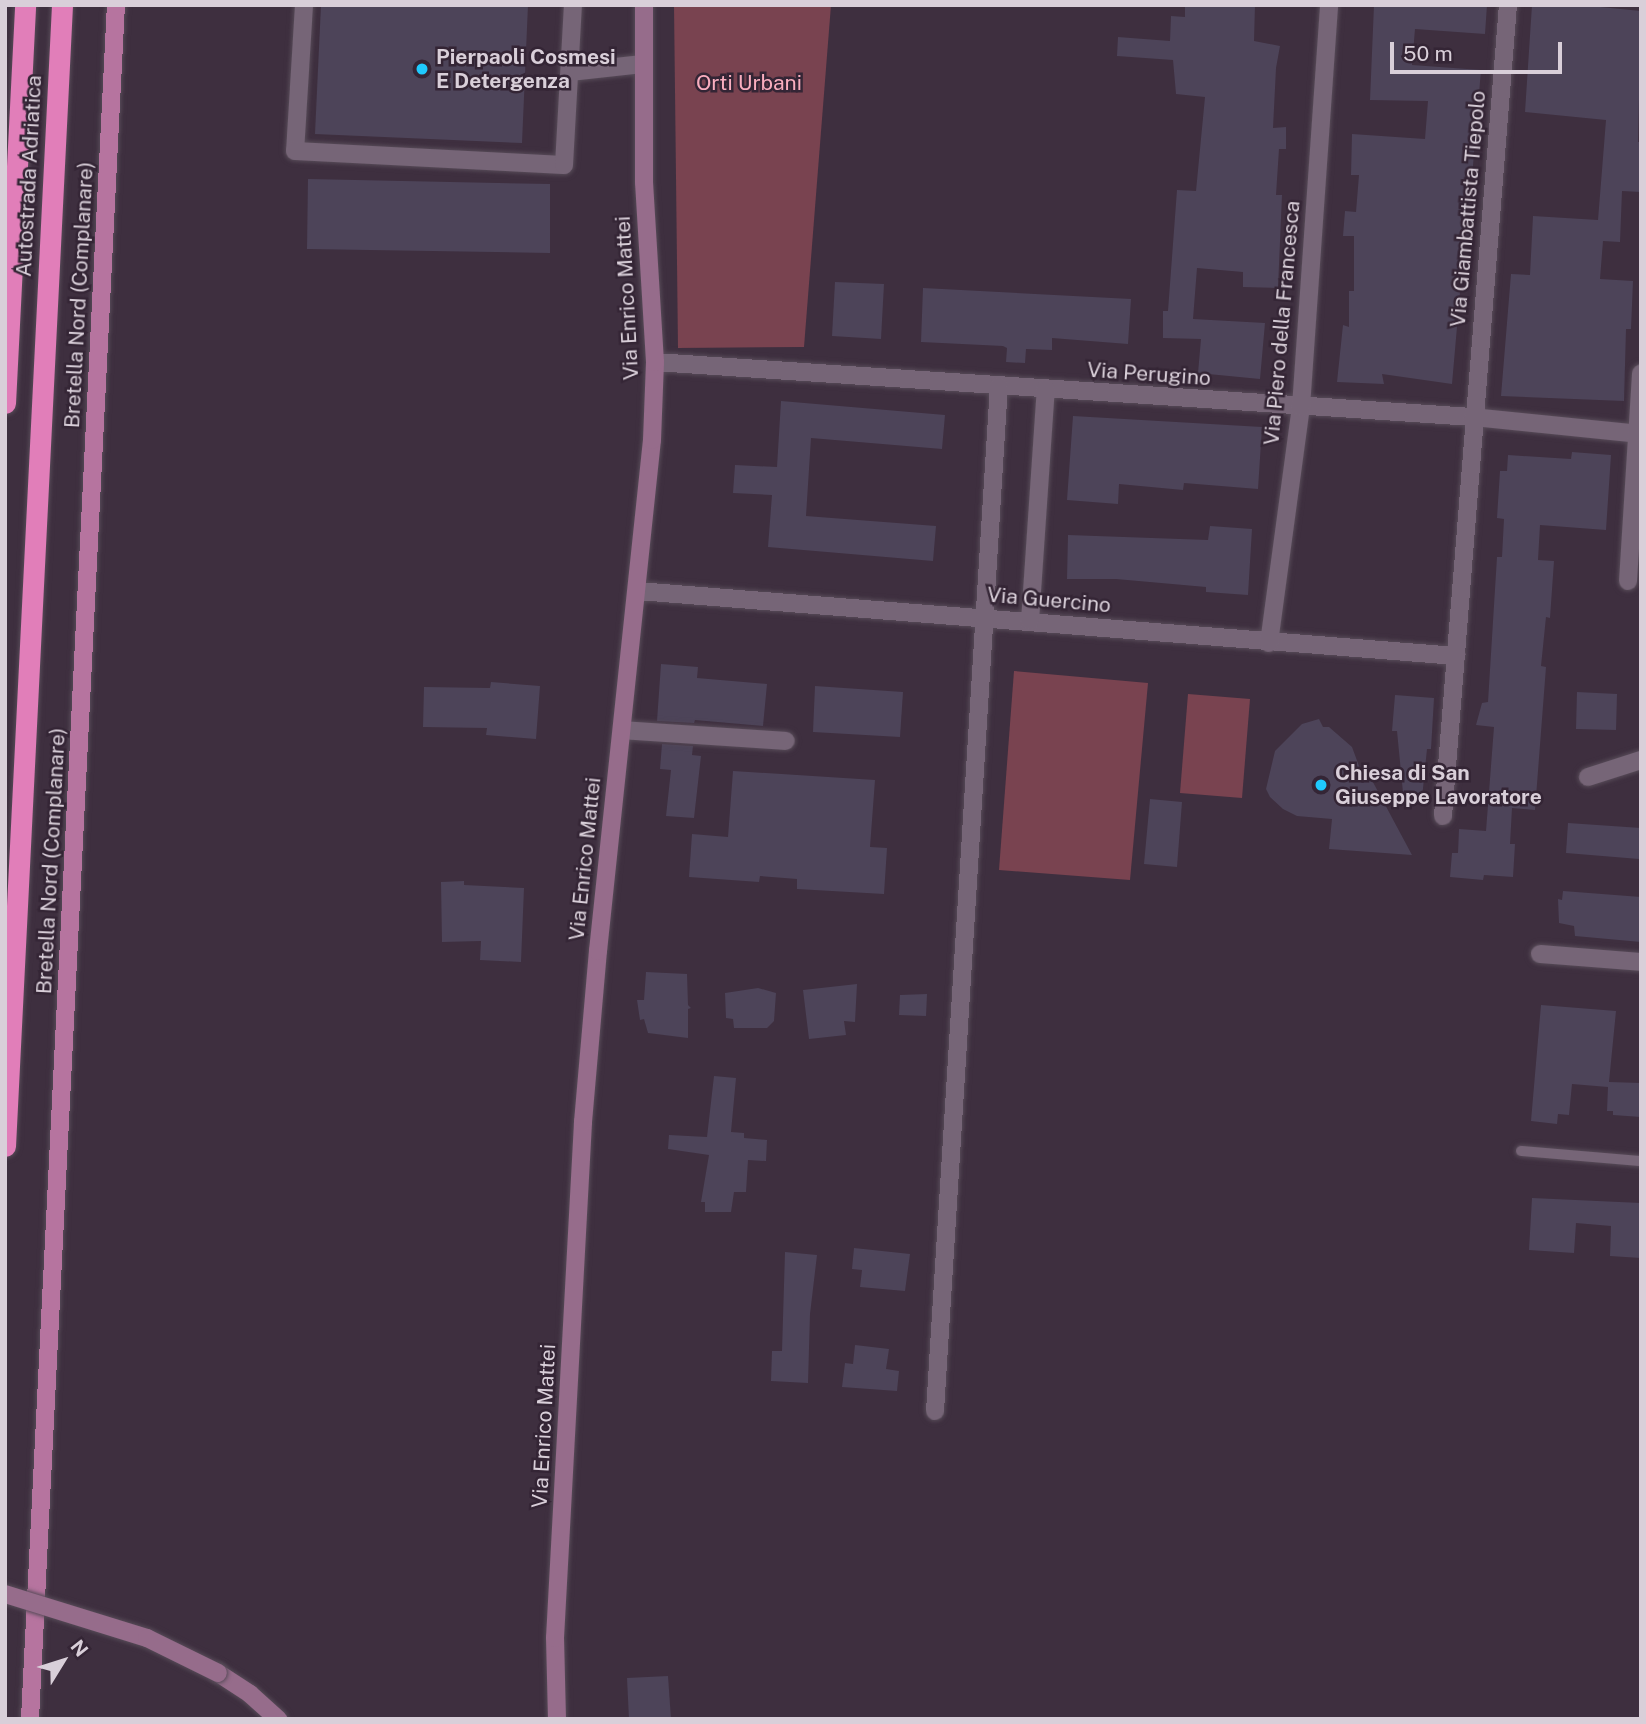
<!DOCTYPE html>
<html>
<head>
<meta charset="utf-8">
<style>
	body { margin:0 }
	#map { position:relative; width:1646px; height:1724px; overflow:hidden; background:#3e2f3f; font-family:"Public Sans",sans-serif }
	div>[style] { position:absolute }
	.green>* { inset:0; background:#794350 }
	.building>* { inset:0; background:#4d4459 }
	.roads { filter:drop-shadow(0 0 2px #574b58) drop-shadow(0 0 2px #574b58) }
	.lane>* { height:10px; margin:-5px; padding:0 5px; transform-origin:5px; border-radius:5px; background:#766577 }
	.street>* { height:18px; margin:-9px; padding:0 9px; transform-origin:9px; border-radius:9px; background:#766577 }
	.secondary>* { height:18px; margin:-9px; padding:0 9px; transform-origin:9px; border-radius:9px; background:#966c8b }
	.primary>* { height:18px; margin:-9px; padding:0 9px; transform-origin:9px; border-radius:9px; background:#b6749f }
	.highway>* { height:21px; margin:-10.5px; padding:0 10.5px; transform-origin:10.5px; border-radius:10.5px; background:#e17eb9 }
	.bridges { filter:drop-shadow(0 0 2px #574b58) drop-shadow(0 0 2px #574b58) }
	.secondary-bridge>* { height:18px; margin:-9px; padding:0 9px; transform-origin:9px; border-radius:9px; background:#966c8b }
	.dots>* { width:19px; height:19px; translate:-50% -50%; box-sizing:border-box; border:4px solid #342535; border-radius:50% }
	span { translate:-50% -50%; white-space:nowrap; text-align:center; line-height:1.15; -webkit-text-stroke:5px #342535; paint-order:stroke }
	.poi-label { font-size:21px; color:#d9cfd9; font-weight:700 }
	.left { translate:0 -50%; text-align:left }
	.park-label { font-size:21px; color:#faaebf }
	.street-label { font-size:21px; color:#d9cfd9 }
	.frame { position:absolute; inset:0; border:7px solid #d9cfd9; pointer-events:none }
	.north { position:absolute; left:28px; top:1626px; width:70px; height:70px; -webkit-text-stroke:5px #342535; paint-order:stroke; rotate:52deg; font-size:19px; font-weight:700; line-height:28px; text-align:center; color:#d9cfd9 }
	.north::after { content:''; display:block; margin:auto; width:24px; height:32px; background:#d9cfd9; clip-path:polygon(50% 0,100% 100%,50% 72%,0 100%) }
	.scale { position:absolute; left:1390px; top:42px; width:172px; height:32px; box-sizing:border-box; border:4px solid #d9cfd9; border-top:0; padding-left:9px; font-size:21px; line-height:24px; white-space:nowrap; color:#d9cfd9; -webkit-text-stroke:5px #342535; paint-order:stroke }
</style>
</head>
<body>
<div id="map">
	<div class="green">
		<div style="clip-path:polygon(674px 5px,831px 5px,804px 347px,678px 348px)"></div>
		<div style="clip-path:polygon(1014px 671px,1148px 683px,1130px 880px,999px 870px)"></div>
		<div style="clip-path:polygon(1188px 694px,1250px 699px,1242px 798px,1180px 793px)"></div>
	</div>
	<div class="building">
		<div style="clip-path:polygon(321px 5px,528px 5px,522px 143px,315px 134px)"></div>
		<div style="clip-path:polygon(1185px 5px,1255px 5px,1254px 41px,1280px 46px,1276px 68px,1273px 128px,1286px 127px,1286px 149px,1279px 149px,1276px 195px,1282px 195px,1278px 288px,1243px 287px,1243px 272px,1197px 268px,1193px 319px,1265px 323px,1260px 379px,1198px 373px,1201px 339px,1163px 338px,1163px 311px,1168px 311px,1177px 190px,1196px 191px,1205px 97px,1176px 94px,1173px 60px,1117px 56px,1118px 37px,1170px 41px,1171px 16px,1185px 17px)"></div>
		<div style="clip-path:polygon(1374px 5px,1487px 5px,1485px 34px,1415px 29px,1412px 65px,1481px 70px,1470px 201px,1473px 201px,1470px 247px,1464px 247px,1452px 384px,1382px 374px,1384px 384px,1337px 382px,1343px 325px,1349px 327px,1349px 291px,1354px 291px,1354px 236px,1343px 236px,1345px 211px,1356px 212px,1359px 175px,1351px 175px,1352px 134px,1425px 139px,1428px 101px,1370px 100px)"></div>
		<div style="clip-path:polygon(1532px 5px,1580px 5px,1641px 11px,1638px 142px,1641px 142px,1641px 192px,1622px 191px,1620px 242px,1603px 241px,1600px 279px,1633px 281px,1631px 329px,1626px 329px,1624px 401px,1501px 396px,1511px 274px,1530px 275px,1533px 216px,1598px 220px,1606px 120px,1525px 112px)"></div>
		<div style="clip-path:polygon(308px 179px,550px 184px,550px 253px,307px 249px)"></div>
		<div style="clip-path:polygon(835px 282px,884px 284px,881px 339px,832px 336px)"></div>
		<div style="clip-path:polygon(923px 288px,1131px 299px,1128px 344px,1052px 338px,1052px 350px,1026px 349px,1025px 363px,1006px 362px,1007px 348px,1003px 346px,921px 342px)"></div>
		<div style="clip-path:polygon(781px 401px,945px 415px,942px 449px,811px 438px,806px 516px,936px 526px,933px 561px,768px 547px,772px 495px,733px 493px,735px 465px,777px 467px)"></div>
		<div style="clip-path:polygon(1073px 416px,1262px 427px,1258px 489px,1184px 483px,1183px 490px,1119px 484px,1118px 504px,1067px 500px)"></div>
		<div style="clip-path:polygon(1572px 452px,1611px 455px,1606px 530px,1540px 525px,1538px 560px,1554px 561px,1550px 618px,1546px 617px,1541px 666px,1546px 667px,1535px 810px,1512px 808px,1510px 844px,1515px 844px,1513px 877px,1484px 875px,1483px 880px,1450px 877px,1452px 853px,1458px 853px,1459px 829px,1486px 831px,1494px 727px,1476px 725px,1482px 703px,1488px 702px,1497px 557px,1502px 557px,1504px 519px,1497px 518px,1500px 471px,1507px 471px,1508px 455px,1571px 459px)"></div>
		<div style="clip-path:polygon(1210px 526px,1252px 529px,1248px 595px,1206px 592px,1206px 587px,1116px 579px,1067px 579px,1068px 535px,1208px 540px)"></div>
		<div style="clip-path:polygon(661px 664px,698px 667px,697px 678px,767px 684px,763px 726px,695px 720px,694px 723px,657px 721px)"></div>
		<div style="clip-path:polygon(491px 682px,540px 686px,536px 739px,486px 735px,487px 728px,423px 727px,424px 687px,490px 688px)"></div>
		<div style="clip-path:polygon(815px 686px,903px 692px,900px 737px,813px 732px)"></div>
		<div style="clip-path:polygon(1577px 692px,1617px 694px,1616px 730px,1576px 729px)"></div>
		<div style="clip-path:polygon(1395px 695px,1434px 698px,1431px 749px,1427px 749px,1422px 798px,1404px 803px,1397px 731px,1392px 731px)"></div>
		<div style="clip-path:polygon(1319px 719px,1323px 727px,1329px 727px,1352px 747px,1362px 774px,1367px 771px,1412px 855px,1329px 849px,1332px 819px,1297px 816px,1283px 809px,1270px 797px,1266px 789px,1275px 751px,1302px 724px)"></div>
		<div style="clip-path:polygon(662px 744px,693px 746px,692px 755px,701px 756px,694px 818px,666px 816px,671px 770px,660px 769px)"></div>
		<div style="clip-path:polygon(733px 771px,875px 780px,870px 847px,887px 848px,884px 894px,797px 889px,797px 879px,760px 876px,759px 882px,689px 877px,692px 834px,728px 837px)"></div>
		<div style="clip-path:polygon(1150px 799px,1182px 802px,1177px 867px,1144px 864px)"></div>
		<div style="clip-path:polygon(1568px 823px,1641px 828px,1639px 859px,1566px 853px)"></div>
		<div style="clip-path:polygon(464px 881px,464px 885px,524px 888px,521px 962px,480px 960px,481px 941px,442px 942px,441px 882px)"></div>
		<div style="clip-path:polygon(1563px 891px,1641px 897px,1641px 942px,1575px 936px,1574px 926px,1559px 923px,1558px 899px,1562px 900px)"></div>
		<div style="clip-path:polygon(646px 972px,687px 974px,688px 1005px,691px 1008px,688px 1009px,688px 1038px,648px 1033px,644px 1019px,640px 1020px,637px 1000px,644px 1000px)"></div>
		<div style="clip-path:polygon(857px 984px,855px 1022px,844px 1021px,846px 1035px,809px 1039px,803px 990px)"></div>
		<div style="clip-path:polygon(758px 988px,776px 993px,774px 1021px,767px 1028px,734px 1028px,733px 1019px,726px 1018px,725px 993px)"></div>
		<div style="clip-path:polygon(927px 994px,926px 1016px,899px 1015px,900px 995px)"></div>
		<div style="clip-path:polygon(1541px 1005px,1616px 1011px,1609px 1082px,1641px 1083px,1641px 1117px,1613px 1115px,1613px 1111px,1607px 1111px,1608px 1087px,1572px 1084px,1569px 1115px,1558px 1114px,1557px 1124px,1531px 1121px)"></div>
		<div style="clip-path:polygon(714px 1076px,736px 1078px,731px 1132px,744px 1133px,744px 1138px,767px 1140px,766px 1161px,748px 1160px,746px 1192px,734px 1192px,731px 1212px,705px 1212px,705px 1202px,701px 1202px,709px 1155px,668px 1149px,669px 1135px,707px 1137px)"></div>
		<div style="clip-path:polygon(1532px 1198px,1641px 1203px,1641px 1258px,1610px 1256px,1611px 1226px,1576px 1223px,1574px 1253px,1529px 1250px)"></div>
		<div style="clip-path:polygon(854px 1248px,910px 1254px,905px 1291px,860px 1287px,862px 1270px,852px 1269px)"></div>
		<div style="clip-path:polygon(785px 1252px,817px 1255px,810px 1314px,808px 1383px,771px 1381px,772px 1351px,782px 1351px)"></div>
		<div style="clip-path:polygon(855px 1345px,889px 1349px,886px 1369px,899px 1371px,897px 1391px,842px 1387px,845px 1363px,853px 1364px)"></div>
		<div style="clip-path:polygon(668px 1676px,671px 1719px,629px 1719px,627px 1678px)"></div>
	</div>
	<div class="roads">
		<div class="lane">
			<div style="left:1521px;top:1151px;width:120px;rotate:4.8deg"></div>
		</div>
		<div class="street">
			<div style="left:304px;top:5px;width:146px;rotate:93.5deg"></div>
			<div style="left:295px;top:151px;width:269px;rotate:3deg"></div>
			<div style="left:564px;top:165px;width:160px;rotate:-86.8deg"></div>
			<div style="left:570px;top:72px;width:73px;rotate:-6.3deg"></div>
			<div style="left:655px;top:362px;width:820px;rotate:3.85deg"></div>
			<div style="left:1473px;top:417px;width:169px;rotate:5.8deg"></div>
			<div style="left:1628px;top:581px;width:208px;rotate:-86.4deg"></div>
			<div style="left:638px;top:591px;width:821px;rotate:4.54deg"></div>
			<div style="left:1030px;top:621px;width:233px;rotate:-86.1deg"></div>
			<div style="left:1269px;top:643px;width:238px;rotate:-82.3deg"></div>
			<div style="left:1301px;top:407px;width:403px;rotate:-86deg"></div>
			<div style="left:622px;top:730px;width:164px;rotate:3.8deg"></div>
			<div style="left:1588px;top:777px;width:56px;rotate:-17.8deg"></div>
			<div style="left:1443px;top:816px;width:814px;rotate:-85.42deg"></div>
			<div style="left:1540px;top:954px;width:101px;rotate:4.5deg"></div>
			<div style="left:935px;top:1411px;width:1027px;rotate:-86.43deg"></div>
		</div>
		<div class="secondary">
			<div style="left:218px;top:1673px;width:38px;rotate:33deg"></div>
			<div style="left:250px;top:1694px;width:38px;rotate:42deg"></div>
			<div style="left:557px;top:1719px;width:81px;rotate:-91.4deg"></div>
			<div style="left:555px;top:1638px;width:517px;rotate:-86.89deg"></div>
			<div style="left:583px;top:1122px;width:172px;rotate:-85deg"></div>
			<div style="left:598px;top:951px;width:514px;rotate:-83.97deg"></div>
			<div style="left:652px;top:440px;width:78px;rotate:-87.8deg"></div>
			<div style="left:655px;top:362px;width:180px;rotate:-93.5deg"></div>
			<div style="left:644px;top:182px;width:177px;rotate:-90deg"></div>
		</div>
		<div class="primary">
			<div style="left:30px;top:1719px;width:1716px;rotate:-87.13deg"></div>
		</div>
		<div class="highway">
			<div style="left:5px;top:403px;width:399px;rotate:-87.1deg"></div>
			<div style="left:5px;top:1146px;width:1142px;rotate:-87.14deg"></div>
		</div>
	</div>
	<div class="bridges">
		<div class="secondary-bridge">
			<div style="left:5px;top:1594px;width:149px;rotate:17.2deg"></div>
			<div style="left:147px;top:1638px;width:79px;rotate:26.2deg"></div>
		</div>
	</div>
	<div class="dots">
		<div style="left:422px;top:69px;background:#1fc9fd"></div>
		<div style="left:1321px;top:785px;background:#1fc9fd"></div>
	</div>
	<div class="poi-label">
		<span class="left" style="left:436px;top:69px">Pierpaoli Cosmesi<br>E Detergenza</span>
		<span class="left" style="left:1335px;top:785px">Chiesa di San<br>Giuseppe Lavoratore</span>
	</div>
	<div class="park-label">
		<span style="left:749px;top:83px">Orti Urbani</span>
	</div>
	<div class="street-label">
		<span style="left:29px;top:176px;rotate:-87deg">Autostrada Adriatica</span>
		<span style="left:1468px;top:209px;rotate:-85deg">Via Giambattista Tiepolo</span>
		<span style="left:79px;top:295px;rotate:-87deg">Bretella Nord (Complanare)</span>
		<span style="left:627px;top:298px;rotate:-93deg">Via Enrico Mattei</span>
		<span style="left:1282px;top:323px;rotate:-85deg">Via Piero della Francesca</span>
		<span style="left:1149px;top:374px;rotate:4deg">Via Perugino</span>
		<span style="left:1049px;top:600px;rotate:5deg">Via Guercino</span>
		<span style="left:585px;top:859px;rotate:-84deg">Via Enrico Mattei</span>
		<span style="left:51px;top:861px;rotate:-87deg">Bretella Nord (Complanare)</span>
		<span style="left:544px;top:1426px;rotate:-87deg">Via Enrico Mattei</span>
	</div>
	<div class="frame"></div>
	<div class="north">N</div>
	<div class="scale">50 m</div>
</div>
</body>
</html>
